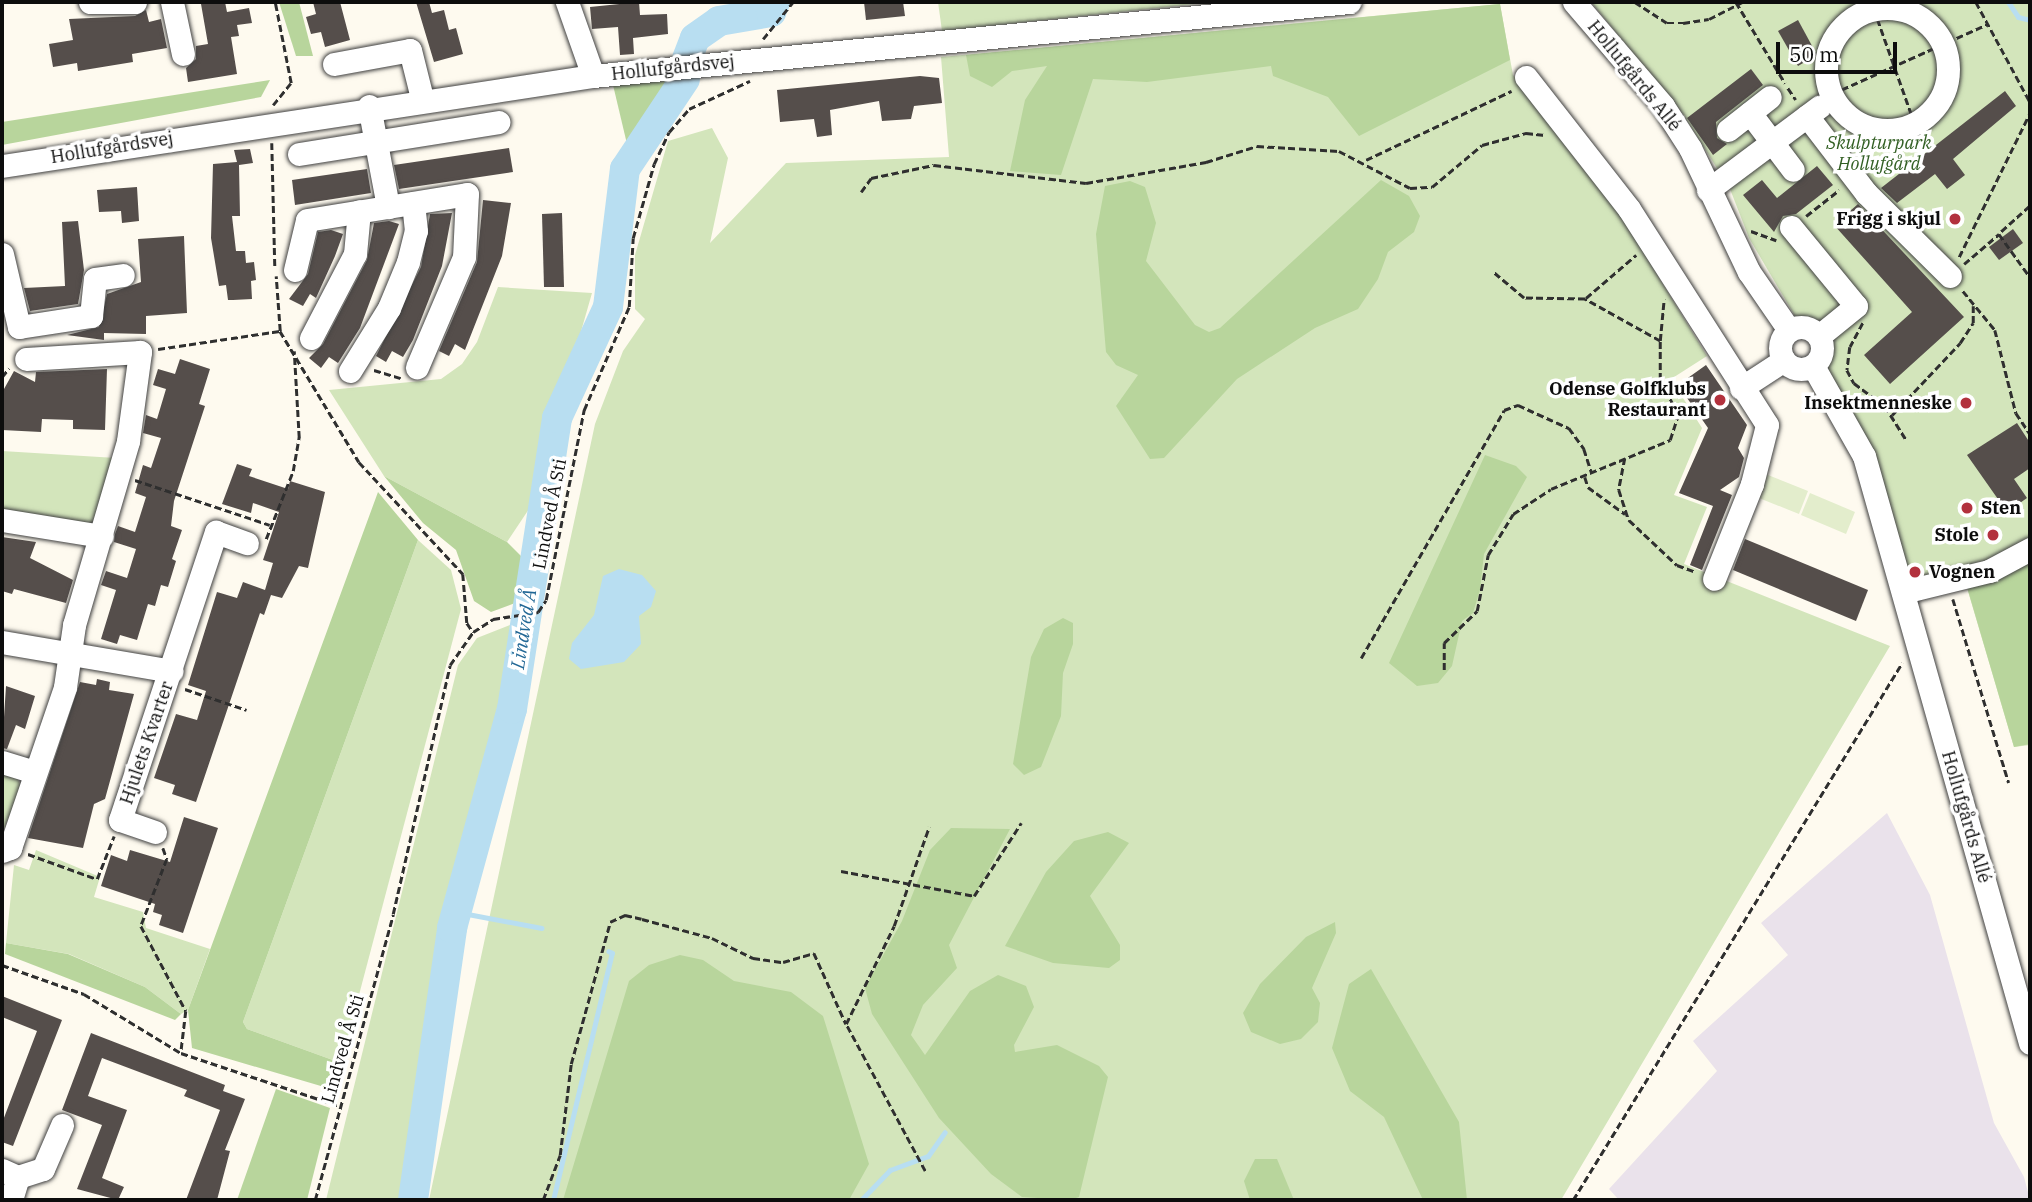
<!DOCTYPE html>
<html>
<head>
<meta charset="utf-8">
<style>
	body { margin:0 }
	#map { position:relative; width:2032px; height:1202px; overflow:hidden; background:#fefaef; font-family:"IBM Plex Serif",serif }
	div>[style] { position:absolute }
	.industrial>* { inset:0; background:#eae2eb }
	.green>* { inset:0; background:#d3e5bb }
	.forest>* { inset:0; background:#b8d59c }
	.pitch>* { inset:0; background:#e3edcc }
	.water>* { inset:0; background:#b8def1 }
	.stream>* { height:5px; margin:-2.5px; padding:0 2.5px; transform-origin:2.5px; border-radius:2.5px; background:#b8def1 }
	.river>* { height:30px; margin:-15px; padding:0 15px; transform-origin:15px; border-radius:15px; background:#b8def1 }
	.building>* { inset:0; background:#554e4b }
	.path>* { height:2.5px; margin-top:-1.25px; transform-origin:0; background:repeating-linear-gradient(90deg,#2f2f2f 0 7px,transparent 0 10.5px) }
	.roads { filter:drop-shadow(0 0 2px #404040) drop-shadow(0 0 2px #404040) }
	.minor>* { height:23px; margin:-11.5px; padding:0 11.5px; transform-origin:11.5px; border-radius:11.5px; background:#fff }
	.minor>.ring { margin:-11.5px; padding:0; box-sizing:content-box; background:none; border:23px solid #fff; border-radius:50% }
	.dots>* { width:19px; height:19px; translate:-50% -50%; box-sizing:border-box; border:4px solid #fff; border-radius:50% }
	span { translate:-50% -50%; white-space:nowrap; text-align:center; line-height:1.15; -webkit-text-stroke:7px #fff; paint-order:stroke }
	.street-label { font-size:18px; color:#0d0d0d }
	.park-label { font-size:18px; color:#325f23; font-style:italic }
	.poi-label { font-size:18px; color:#0d0d0d; font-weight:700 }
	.right { translate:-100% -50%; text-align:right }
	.left { translate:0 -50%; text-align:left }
	.water-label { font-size:19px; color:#216795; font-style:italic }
	.frame { position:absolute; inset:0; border:4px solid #0d0d0d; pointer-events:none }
	.scale { position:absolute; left:1776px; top:42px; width:121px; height:32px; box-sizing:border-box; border:4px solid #0d0d0d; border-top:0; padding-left:9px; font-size:21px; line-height:24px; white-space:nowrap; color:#0d0d0d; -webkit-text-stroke:5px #fff; paint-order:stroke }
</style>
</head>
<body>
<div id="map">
	<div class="industrial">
		<div style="clip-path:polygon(1887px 813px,1930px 895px,1994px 1123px,2024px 1177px,2030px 1200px,1619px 1200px,1609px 1189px,1717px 1071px,1693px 1041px,1788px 955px,1761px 923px)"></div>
	</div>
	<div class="green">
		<div style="clip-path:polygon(938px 2px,1214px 2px,942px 31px)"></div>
		<div style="clip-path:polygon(1591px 2px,2030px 2px,2030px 745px,2014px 747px,1967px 588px,1912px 578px,1903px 566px,1833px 381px,1749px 238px,1730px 189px,1683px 114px)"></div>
		<div style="clip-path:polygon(1500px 4px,1513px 75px,1598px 178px,1707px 356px,1671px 379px,1702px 428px,1674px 495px,1707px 507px,1684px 564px,1890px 646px,1561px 1200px,429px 1200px,595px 424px,623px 351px,645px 319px,635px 309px,635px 255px,668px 141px,712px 128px,728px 158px,710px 243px,786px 163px,949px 157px,941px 57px)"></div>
		<div style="clip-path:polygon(498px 287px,592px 293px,531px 506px,507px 542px,384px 476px,329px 390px,441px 379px,462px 364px,477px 342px)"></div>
		<div style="clip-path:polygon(2px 451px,116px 458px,100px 520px,89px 526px,2px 514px)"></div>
		<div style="clip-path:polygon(418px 540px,451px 570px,461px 609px,341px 1063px,247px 1029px,243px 1022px)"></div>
		<div style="clip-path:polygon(510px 625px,500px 732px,442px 946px,409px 1198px,326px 1200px,458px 665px,477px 638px)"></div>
		<div style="clip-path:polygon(2px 769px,15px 772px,21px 787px,2px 834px)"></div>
		<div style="clip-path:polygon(36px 850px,100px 877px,94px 897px,143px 912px,146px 928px,210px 949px,188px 1010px,181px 1014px,145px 987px,69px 954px,6px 943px,14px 865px,29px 870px)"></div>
	</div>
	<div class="forest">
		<div style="clip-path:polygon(279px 2px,299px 2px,313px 56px,296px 56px)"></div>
		<div style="clip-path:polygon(1500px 4px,1510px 60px,1359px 136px,1328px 97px,1273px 76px,1271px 66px,1147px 82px,1093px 79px,1061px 175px,1010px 171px,1025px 100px,1047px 66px,1012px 71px,992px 87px,970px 76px,966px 55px)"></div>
		<div style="clip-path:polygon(270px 80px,261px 97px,2px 145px,2px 122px)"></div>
		<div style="clip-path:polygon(681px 80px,627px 144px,613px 85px)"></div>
		<div style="clip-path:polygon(1381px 180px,1409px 196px,1420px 216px,1414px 232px,1388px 252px,1378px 279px,1358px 309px,1315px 328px,1237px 379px,1164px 458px,1150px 459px,1116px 406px,1138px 375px,1116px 365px,1106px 352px,1096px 234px,1105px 186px,1130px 181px,1145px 187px,1156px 223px,1146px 261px,1195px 325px,1209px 332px,1220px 328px)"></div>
		<div style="clip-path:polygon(1485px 455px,1516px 466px,1527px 477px,1484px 554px,1480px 590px,1473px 613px,1462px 621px,1452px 666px,1438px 683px,1417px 686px,1389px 663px)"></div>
		<div style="clip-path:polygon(384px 476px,507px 542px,524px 559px,515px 603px,491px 612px,474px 601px,456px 550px,423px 523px)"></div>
		<div style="clip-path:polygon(378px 492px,418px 540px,243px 1022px,247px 1029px,341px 1063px,331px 1089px,192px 1048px,188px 1010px)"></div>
		<div style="clip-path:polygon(2030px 559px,2030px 744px,2014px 747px,1967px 587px)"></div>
		<div style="clip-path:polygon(1063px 618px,1073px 623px,1073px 644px,1063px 673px,1061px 716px,1041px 767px,1024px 775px,1013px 764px,1031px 657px,1044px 629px)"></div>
		<div style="clip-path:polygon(951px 828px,1010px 829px,949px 945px,957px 968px,923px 1005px,911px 1035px,925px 1055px,970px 991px,998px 975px,1026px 986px,1034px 1007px,1014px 1045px,1015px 1052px,1057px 1045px,1099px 1066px,1108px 1077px,1079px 1197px,1070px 1200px,1022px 1197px,991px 1174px,939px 1118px,872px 1014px,865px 988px,902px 921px,930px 850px)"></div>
		<div style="clip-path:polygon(1108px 832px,1129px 843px,1090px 896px,1120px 945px,1120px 960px,1109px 968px,1053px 963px,1005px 946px,1046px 872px,1074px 841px)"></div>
		<div style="clip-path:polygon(1335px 922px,1336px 933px,1312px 988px,1320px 1003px,1318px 1022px,1301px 1039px,1280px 1044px,1251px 1032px,1243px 1013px,1260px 984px,1306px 937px)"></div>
		<div style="clip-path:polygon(6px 943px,68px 954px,145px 987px,181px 1014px,175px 1020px,5px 954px)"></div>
		<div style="clip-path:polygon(680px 955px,703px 960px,734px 981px,791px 992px,823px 1016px,869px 1164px,849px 1200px,563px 1200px,629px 981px,649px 965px)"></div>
		<div style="clip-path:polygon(1371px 969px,1459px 1122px,1467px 1200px,1423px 1200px,1384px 1117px,1350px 1091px,1332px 1048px,1349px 984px)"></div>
		<div style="clip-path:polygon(276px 1089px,330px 1108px,307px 1200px,237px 1200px)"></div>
		<div style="clip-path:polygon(1255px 1159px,1277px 1159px,1294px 1200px,1250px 1200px,1244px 1181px)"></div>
	</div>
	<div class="pitch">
		<div style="clip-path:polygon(1763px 473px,1808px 491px,1799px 514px,1754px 496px)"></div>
		<div style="clip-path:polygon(1810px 493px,1855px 512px,1846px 534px,1801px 515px)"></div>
	</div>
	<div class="water">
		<div style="clip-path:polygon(619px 569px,642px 575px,656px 591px,651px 607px,639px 616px,641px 644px,624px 662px,581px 669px,569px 659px,572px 643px,594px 615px,603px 576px)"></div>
	</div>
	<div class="stream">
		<div style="left:2008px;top:2px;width:18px;rotate:56deg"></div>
		<div style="left:2018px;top:17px;width:12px;rotate:14deg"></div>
		<div style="left:457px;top:912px;width:86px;rotate:10.7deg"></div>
		<div style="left:553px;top:1200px;width:254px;rotate:-76.6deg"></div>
		<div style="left:612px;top:953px;width:4px;rotate:-153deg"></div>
		<div style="left:861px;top:1200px;width:42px;rotate:-46deg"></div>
		<div style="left:890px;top:1170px;width:40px;rotate:-20.2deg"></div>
		<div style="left:928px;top:1156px;width:29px;rotate:-55deg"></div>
	</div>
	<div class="river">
		<div style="left:687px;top:59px;width:22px;rotate:-69deg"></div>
		<div style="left:695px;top:38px;width:29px;rotate:-35deg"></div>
		<div style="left:719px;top:21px;width:53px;rotate:-9.8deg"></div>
		<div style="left:771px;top:12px;width:11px;rotate:-68deg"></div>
		<div style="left:413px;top:1200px;width:275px;rotate:-81.8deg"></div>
		<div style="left:452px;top:928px;width:227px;rotate:-74.7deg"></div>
		<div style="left:512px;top:709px;width:294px;rotate:-81.2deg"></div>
		<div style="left:557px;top:418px;width:122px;rotate:-65.3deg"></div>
		<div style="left:608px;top:307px;width:139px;rotate:-83deg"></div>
		<div style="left:625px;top:169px;width:108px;rotate:-56.3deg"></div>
	</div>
	<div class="building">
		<div style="clip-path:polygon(225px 2px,227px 12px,249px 8px,252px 23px,237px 25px,239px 36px,231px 37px,237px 74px,188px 82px,186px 68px,196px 59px,196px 46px,208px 44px,201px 4px)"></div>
		<div style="clip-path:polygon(313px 2px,340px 2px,350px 40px,325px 47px,321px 32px,311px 34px,306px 17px,316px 14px)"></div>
		<div style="clip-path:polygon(416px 2px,429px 2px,432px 13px,444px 10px,449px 30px,456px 28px,463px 54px,434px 62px)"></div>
		<div style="clip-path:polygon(639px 2px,640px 15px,667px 14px,668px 34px,633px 38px,634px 54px,620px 55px,618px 27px,592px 29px,590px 7px)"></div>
		<div style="clip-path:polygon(864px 2px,903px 2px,905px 16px,866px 20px)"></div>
		<div style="clip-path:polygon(146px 10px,149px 22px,161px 19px,167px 48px,132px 54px,133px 62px,78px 71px,77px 63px,53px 67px,49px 44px,73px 40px,69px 19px,135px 16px)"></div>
		<div style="clip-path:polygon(1798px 20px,1817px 55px,1798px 66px,1778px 31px)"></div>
		<div style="clip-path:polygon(1751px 69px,1763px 85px,1716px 122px,1717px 138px,1727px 144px,1713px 155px,1687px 118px)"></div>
		<div style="clip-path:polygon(920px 76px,939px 78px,942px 103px,914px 106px,911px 119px,882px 121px,879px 101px,830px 110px,832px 135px,817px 137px,814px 119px,780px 122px,777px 90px)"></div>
		<div style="clip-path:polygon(2005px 91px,2016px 106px,1953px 159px,1965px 175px,1947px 189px,1935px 174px,1897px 203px,1881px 188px)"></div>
		<div style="clip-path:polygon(509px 148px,513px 172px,399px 189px,394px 165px)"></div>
		<div style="clip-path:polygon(250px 149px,253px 163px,239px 165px,240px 216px,232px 216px,236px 251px,245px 251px,246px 263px,254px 262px,256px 280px,251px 281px,252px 299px,233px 300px,228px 300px,226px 285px,219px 286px,211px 238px,213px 164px,237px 162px,234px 150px)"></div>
		<div style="clip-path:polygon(1817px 166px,1833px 185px,1796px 214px,1783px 216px,1774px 232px,1743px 195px,1762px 180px,1777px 198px)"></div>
		<div style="clip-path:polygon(367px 169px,371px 193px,295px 205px,292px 180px)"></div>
		<div style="clip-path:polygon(137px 187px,139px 221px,122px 223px,121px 211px,99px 212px,97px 190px)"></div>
		<div style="clip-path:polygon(483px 200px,511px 203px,502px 256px,465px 350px,455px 344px,449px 356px,439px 351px,477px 262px)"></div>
		<div style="clip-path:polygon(1858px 204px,1964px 317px,1890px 384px,1864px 355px,1912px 312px,1834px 225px)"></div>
		<div style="clip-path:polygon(452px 213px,442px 266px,413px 340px,403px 357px,392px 351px,386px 362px,376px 356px,421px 267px,430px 214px)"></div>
		<div style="clip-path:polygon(562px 213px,564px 287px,544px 287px,542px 214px)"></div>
		<div style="clip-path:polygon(78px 221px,84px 270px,78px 304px,30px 311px,24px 288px,65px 286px,62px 222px)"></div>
		<div style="clip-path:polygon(389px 221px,399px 224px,360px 328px,338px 363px,329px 357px,321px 368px,309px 358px,323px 344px,367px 260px,374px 223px)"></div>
		<div style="clip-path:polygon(2013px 229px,2023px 243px,1999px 260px,1989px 247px)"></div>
		<div style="clip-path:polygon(331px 230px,343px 234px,335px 256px,316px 298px,310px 294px,303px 306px,289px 299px,308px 274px,318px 232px)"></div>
		<div style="clip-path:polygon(184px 236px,187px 313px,146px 316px,146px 334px,104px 333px,104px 340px,67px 335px,99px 327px,107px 294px,141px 282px,138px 239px)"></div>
		<div style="clip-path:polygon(180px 359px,210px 369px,199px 404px,205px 406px,174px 501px,171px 526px,182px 530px,172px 559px,176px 561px,168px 587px,161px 585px,155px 606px,148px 604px,137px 640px,120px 635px,117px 644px,101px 639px,116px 590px,101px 585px,106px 571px,127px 578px,136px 549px,114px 542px,115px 534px,118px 526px,135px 532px,146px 497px,135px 493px,143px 465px,151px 468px,161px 438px,143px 433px,146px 415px,157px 419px,166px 389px,153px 385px,158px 369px,175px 374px)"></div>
		<div style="clip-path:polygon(1706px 365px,1747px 425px,1738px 448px,1744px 458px,1739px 477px,1720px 490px,1732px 495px,1702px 570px,1690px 565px,1713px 506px,1679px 493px,1708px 428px,1678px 385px)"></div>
		<div style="clip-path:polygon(107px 369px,105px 430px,73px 429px,73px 420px,42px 419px,41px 432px,2px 430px,4px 389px,14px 371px,35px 382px,36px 372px)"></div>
		<div style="clip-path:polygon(2017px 423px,2030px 443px,2030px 468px,2014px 479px,2027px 498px,2007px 512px,1967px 455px)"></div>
		<div style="clip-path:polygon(237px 464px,252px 469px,249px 476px,288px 489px,290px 481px,325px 492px,308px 568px,299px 566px,282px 598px,271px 595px,264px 615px,260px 613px,196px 802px,172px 794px,175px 785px,154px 778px,176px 714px,197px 720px,206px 691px,188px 685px,217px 592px,237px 598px,243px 582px,265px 590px,273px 563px,263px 560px,279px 512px,253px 503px,251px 513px,222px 504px)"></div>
		<div style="clip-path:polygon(2px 537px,36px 542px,30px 558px,73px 580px,66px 603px,14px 589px,12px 594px,2px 591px)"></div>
		<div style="clip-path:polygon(1745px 539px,1868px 590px,1856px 621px,1733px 570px)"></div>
		<div style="clip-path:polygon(97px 679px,110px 682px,109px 690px,134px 694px,105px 799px,94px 804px,83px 848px,28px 838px,80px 682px,96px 685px)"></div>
		<div style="clip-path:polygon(6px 686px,35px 696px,25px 729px,16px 725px,7px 749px,2px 748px)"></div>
		<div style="clip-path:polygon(184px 817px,218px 828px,183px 933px,159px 925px,162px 915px,153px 912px,155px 904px,101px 886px,111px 855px,127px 861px,130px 850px,170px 862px)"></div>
		<div style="clip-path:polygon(2px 996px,62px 1020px,13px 1146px,2px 1142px,2px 1123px,37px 1031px,2px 1017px)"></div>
		<div style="clip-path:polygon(91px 1033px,225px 1085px,223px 1091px,245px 1099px,225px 1150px,230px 1151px,217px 1200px,186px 1200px,220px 1110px,184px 1096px,187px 1090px,102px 1058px,88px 1096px,127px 1110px,102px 1178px,124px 1187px,118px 1200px,77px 1189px,102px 1125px,62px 1110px)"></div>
	</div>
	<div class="path">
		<div style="left:1635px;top:2px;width:38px;rotate:33deg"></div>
		<div style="left:1667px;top:23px;width:16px"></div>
		<div style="left:1683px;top:23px;width:26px;rotate:-9deg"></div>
		<div style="left:1709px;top:19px;width:38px;rotate:-27deg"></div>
		<div style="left:1736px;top:2px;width:95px;rotate:58.8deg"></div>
		<div style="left:1976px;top:2px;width:114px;rotate:61.6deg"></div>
		<div style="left:1874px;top:9px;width:122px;rotate:70.4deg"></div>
		<div style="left:763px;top:39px;width:48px;rotate:-51deg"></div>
		<div style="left:1788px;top:88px;width:14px;rotate:56deg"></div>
		<div style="left:1832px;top:94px;width:171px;rotate:-24.2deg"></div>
		<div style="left:273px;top:105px;width:28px;rotate:-51deg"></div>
		<div style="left:291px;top:83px;width:83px;rotate:-101.2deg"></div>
		<div style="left:272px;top:143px;width:123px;rotate:88.6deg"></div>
		<div style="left:1366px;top:160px;width:161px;rotate:-25.4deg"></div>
		<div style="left:861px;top:192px;width:17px;rotate:-54deg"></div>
		<div style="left:871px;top:178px;width:64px;rotate:-11.7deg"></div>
		<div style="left:934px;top:165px;width:153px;rotate:6.8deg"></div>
		<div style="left:1086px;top:183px;width:122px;rotate:-9.9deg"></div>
		<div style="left:1206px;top:162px;width:53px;rotate:-17.4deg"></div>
		<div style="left:1257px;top:146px;width:82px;rotate:3.5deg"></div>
		<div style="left:1339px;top:151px;width:80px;rotate:27.5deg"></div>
		<div style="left:1410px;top:188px;width:22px;rotate:-3deg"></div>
		<div style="left:1432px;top:187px;width:65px;rotate:-40deg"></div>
		<div style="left:1482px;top:145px;width:46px;rotate:-15.3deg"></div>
		<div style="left:1526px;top:133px;width:19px;rotate:6deg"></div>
		<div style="left:2030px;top:206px;width:42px;rotate:137.9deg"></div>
		<div style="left:1999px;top:234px;width:53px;rotate:54.2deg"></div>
		<div style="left:1806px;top:216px;width:42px;rotate:-38.2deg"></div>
		<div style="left:1751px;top:231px;width:27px;rotate:20deg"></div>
		<div style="left:1959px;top:257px;width:161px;rotate:-63.8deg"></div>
		<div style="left:1964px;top:264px;width:46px;rotate:-40.6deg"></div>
		<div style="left:1963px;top:291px;width:50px;rotate:50.6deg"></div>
		<div style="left:1995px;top:330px;width:86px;rotate:75.8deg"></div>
		<div style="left:2016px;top:413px;width:25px;rotate:56deg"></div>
		<div style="left:1586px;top:298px;width:66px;rotate:-40.7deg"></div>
		<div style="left:1863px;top:323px;width:27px;rotate:118deg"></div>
		<div style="left:1850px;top:347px;width:23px;rotate:97deg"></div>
		<div style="left:1847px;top:370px;width:15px;rotate:62deg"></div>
		<div style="left:1854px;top:383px;width:39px;rotate:37deg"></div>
		<div style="left:1885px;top:406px;width:41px;rotate:57.8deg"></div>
		<div style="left:280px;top:331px;width:153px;rotate:58.9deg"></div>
		<div style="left:359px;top:462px;width:153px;rotate:47.1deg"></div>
		<div style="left:463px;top:574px;width:49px;rotate:85.3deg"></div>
		<div style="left:467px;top:623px;width:11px;rotate:56deg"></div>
		<div style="left:1660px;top:341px;width:42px;rotate:-84.6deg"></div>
		<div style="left:158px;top:349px;width:123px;rotate:-8.4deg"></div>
		<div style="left:280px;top:331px;width:55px;rotate:-94.2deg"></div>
		<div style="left:374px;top:370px;width:28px;rotate:17deg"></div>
		<div style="left:2px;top:377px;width:11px;rotate:-52deg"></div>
		<div style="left:1892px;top:415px;width:99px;rotate:-46.6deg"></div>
		<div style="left:1960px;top:343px;width:24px;rotate:-57deg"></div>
		<div style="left:1973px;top:323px;width:17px;rotate:-90deg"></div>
		<div style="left:1625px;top:458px;width:33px;rotate:101deg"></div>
		<div style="left:1619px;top:490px;width:32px;rotate:72deg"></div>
		<div style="left:1629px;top:520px;width:66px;rotate:43.2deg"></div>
		<div style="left:1677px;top:565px;width:20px;rotate:20deg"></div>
		<div style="left:1585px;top:477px;width:10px;rotate:73deg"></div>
		<div style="left:1588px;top:487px;width:46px;rotate:36.1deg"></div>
		<div style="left:135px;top:480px;width:142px;rotate:18.4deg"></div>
		<div style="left:266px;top:539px;width:73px;rotate:-68.3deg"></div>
		<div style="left:293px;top:471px;width:34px;rotate:-80deg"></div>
		<div style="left:299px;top:438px;width:87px;rotate:-93.3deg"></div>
		<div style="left:1953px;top:599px;width:192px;rotate:73.1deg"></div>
		<div style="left:1361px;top:658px;width:286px;rotate:-60deg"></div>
		<div style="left:1504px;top:410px;width:15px;rotate:-20deg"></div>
		<div style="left:1518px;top:405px;width:56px;rotate:24.3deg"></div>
		<div style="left:1569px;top:428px;width:26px;rotate:54deg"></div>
		<div style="left:1584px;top:449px;width:25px;rotate:72deg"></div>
		<div style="left:1444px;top:670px;width:27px;rotate:-90deg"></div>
		<div style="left:1444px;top:643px;width:46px;rotate:-44.1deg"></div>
		<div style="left:1477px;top:611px;width:57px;rotate:-78.9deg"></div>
		<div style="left:1488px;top:555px;width:48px;rotate:-58.6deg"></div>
		<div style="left:1513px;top:514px;width:45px;rotate:-33.3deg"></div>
		<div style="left:1551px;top:489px;width:129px;rotate:-22.4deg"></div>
		<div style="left:1670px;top:440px;width:26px;rotate:-72deg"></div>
		<div style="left:1678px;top:415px;width:39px;rotate:-117deg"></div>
		<div style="left:1660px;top:380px;width:39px;rotate:-90deg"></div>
		<div style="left:1660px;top:341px;width:86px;rotate:-150.8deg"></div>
		<div style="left:1585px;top:299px;width:61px;rotate:-179.1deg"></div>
		<div style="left:1524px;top:298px;width:39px;rotate:-140deg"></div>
		<div style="left:185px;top:689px;width:65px;rotate:18.7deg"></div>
		<div style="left:163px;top:848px;width:12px;rotate:70deg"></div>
		<div style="left:167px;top:859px;width:72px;rotate:111.2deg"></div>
		<div style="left:141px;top:926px;width:96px;rotate:62.1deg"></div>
		<div style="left:186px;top:1011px;width:42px;rotate:96.8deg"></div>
		<div style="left:28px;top:854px;width:73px;rotate:19.9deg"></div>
		<div style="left:97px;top:879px;width:46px;rotate:-68.4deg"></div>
		<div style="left:841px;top:871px;width:135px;rotate:10.6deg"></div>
		<div style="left:974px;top:896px;width:87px;rotate:-57.2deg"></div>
		<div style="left:2px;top:965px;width:87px;rotate:19.5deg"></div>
		<div style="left:84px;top:994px;width:114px;rotate:31.3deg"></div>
		<div style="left:181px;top:1053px;width:167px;rotate:18.5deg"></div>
		<div style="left:925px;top:1171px;width:167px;rotate:-118.3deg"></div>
		<div style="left:846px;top:1024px;width:109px;rotate:-63.9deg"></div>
		<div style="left:894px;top:926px;width:105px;rotate:-70.5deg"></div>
		<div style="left:315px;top:1200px;width:296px;rotate:-74.7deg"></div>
		<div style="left:393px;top:914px;width:255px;rotate:-77.1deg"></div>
		<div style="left:450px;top:665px;width:40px;rotate:-55.1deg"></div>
		<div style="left:473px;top:632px;width:24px;rotate:-33deg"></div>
		<div style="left:493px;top:619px;width:46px;rotate:-8.8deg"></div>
		<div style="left:538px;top:612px;width:14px;rotate:-56deg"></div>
		<div style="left:546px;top:600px;width:194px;rotate:-78.7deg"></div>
		<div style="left:584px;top:410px;width:112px;rotate:-66.4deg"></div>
		<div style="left:629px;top:307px;width:69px;rotate:-86.7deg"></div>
		<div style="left:633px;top:238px;width:77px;rotate:-74.2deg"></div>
		<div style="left:654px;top:164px;width:35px;rotate:-65deg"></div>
		<div style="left:669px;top:132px;width:30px;rotate:-49deg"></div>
		<div style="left:689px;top:109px;width:67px;rotate:-24.7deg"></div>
		<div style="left:543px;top:1200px;width:48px;rotate:-69.3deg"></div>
		<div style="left:560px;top:1155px;width:92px;rotate:-83.1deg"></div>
		<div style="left:571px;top:1064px;width:147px;rotate:-74.6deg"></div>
		<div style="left:610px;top:922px;width:17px;rotate:-25deg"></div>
		<div style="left:625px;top:915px;width:17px;rotate:13deg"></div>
		<div style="left:642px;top:919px;width:73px;rotate:15.2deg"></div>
		<div style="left:712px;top:938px;width:46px;rotate:26deg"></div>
		<div style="left:753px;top:958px;width:30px;rotate:8deg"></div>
		<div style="left:783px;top:962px;width:32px;rotate:-16deg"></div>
		<div style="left:814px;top:953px;width:78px;rotate:65.7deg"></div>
		<div style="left:1573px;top:1200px;width:630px;rotate:-58.51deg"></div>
	</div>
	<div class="roads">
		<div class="minor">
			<div style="left:90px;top:2px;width:45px"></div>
			<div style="left:172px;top:2px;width:53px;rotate:78.1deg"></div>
			<div style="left:567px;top:2px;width:78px;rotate:70.6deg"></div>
			<div style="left:1574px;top:2px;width:137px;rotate:49.4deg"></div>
			<div style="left:1663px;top:106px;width:50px;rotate:57.3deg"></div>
			<div style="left:1690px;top:148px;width:137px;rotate:64.6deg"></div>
			<div style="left:1749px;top:272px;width:70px;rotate:55.4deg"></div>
			<div class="ring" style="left:1826px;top:8px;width:99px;height:99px"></div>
			<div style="left:334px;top:64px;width:77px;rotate:-10.4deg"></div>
			<div style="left:410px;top:50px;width:49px;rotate:76deg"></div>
			<div style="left:1526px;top:77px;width:167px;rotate:52deg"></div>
			<div style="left:1629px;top:209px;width:256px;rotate:57.4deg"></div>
			<div style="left:1767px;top:425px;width:61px;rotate:104.3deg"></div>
			<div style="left:1752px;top:484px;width:102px;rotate:111.8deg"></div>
			<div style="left:369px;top:106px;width:103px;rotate:79.3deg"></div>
			<div style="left:1750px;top:113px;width:71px;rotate:53deg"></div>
			<div style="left:1807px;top:116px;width:97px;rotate:52.5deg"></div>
			<div style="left:1866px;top:193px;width:118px;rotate:44.7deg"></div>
			<div style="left:1728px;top:130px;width:53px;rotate:-38.2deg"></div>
			<div style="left:299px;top:154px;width:202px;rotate:-9.1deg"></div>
			<div style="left:2px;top:166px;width:598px;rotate:-8.66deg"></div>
			<div style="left:593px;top:76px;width:760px;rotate:-5.59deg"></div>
			<div style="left:1708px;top:190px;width:139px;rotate:-36.8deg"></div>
			<div style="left:1791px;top:227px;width:102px;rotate:50.6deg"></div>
			<div style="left:1856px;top:306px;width:48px;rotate:141deg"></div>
			<div style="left:2px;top:254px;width:75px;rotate:76.9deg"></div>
			<div style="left:19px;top:327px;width:73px;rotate:-8.7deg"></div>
			<div style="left:91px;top:316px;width:37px;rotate:-84deg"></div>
			<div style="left:95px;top:279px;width:28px;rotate:-8deg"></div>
			<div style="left:295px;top:270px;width:51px;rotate:-76.5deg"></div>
			<div style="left:307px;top:220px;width:162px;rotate:-9.2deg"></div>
			<div style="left:467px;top:194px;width:63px;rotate:92.7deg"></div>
			<div style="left:464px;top:257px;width:120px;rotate:113.1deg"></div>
			<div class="ring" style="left:1780px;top:327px;width:19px;height:19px"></div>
			<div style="left:311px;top:338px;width:95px;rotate:-62.4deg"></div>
			<div style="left:355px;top:254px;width:43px;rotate:-84.7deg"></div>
			<div style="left:1813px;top:366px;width:103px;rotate:60.5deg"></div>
			<div style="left:1864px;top:456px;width:610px;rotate:74.21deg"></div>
			<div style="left:350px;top:371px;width:74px;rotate:-58.2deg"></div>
			<div style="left:389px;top:308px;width:50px;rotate:-67.6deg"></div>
			<div style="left:408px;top:262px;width:32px;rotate:-76deg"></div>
			<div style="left:416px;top:231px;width:28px;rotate:-96deg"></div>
			<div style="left:1741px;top:388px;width:51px;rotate:-33.1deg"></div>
			<div style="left:2px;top:520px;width:101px;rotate:9.1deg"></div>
			<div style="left:1903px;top:592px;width:89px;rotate:-13.7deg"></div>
			<div style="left:1989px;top:571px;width:47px;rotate:-28.2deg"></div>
			<div style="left:2px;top:642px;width:172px;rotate:9.7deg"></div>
			<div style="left:2px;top:762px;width:34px;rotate:17deg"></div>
			<div style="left:155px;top:832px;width:37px;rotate:-161deg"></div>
			<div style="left:120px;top:820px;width:304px;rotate:-71.6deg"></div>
			<div style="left:216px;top:532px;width:33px;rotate:20deg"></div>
			<div style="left:2px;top:851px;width:9px;rotate:-21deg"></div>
			<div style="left:10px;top:848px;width:170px;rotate:-71.1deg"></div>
			<div style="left:65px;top:687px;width:63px;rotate:-81.7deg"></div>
			<div style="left:74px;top:625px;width:192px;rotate:-73.6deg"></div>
			<div style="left:128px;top:441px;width:90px;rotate:-82.3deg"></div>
			<div style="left:140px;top:352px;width:114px;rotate:176.5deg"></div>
			<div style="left:2px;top:1170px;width:17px;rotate:24deg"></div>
			<div style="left:18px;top:1177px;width:24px;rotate:107deg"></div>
			<div style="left:18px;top:1177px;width:26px;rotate:-18deg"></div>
			<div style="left:43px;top:1169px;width:48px;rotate:-66.6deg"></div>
		</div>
	</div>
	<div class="dots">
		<div style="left:1955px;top:219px;background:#b2313d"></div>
		<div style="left:1720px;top:400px;background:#b2313d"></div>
		<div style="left:1966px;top:403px;background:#b2313d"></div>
		<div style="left:1967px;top:508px;background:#b2313d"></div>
		<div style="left:1993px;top:535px;background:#b2313d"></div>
		<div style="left:1915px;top:572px;background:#b2313d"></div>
	</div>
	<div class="street-label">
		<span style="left:673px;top:68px;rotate:-6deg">Hollufgårdsvej</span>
		<span style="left:1634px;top:76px;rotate:51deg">Hollufgårds Allé</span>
		<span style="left:112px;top:148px;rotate:-9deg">Hollufgårdsvej</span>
		<span style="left:550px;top:514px;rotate:-79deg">Lindved Å Sti</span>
		<span style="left:147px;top:743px;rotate:-71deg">Hjulets Kvarter</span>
		<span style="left:1966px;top:817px;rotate:74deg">Hollufgårds Allé</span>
		<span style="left:343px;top:1049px;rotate:-74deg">Lindved Å Sti</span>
	</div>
	<div class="park-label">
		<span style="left:1879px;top:154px">Skulpturpark<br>Hollufgård</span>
	</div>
	<div class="poi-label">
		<span class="right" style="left:1941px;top:219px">Frigg i skjul</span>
		<span class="right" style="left:1706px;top:400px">Odense Golfklubs<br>Restaurant</span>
		<span class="right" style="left:1952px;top:403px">Insektmenneske</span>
		<span class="left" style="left:1981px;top:508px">Sten</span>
		<span class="right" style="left:1979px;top:535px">Stole</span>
		<span class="left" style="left:1929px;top:572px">Vognen</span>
	</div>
	<div class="water-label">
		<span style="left:524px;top:629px;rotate:-81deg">Lindved Å</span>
	</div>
	<div class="frame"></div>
	<div class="scale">50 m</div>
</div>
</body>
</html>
